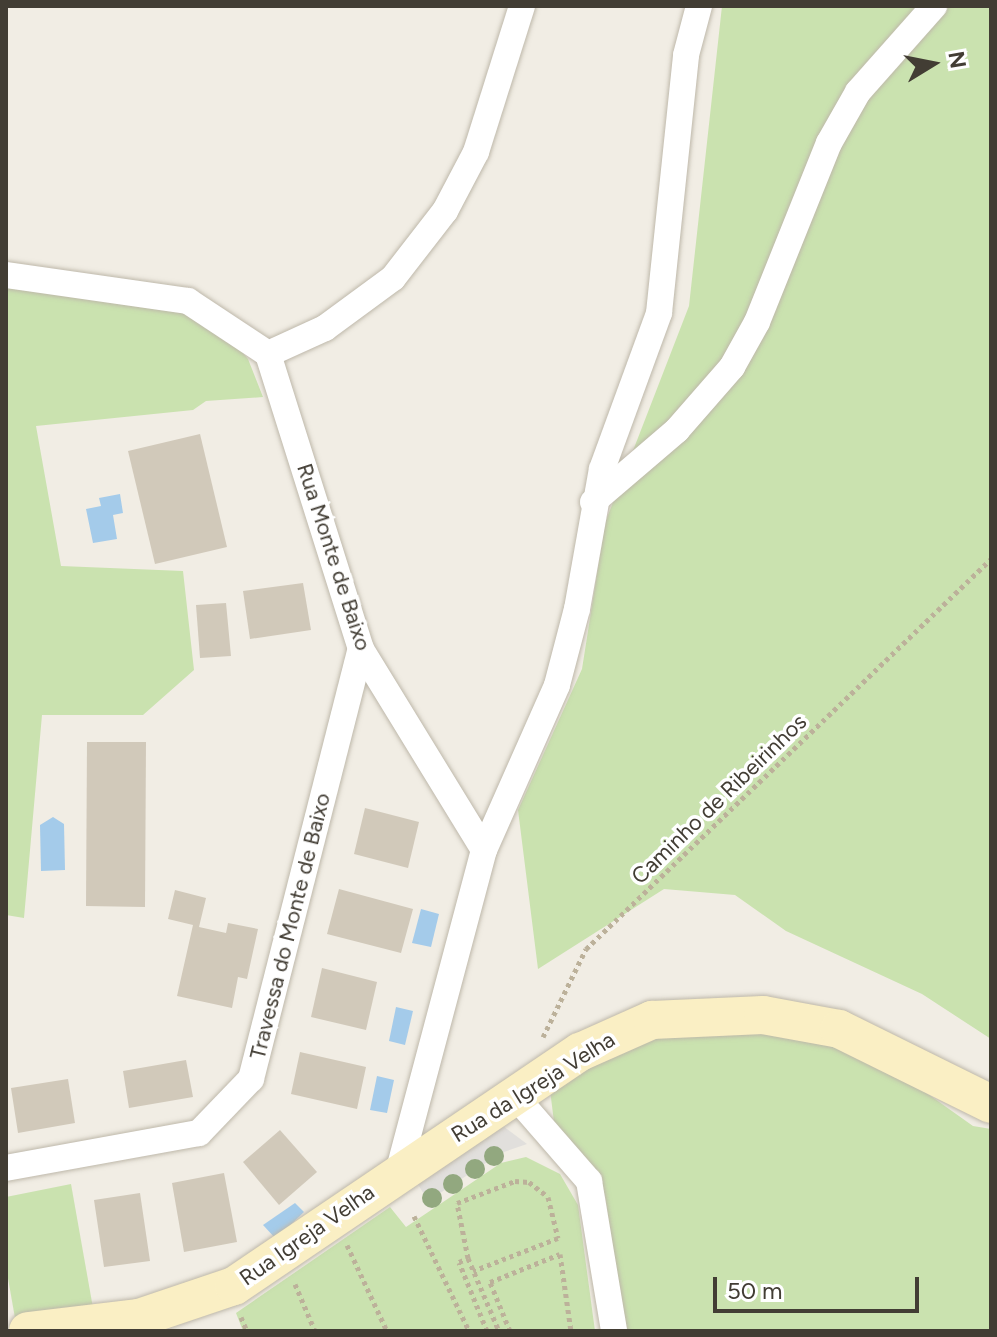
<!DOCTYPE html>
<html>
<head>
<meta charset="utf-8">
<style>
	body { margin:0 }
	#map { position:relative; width:997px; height:1337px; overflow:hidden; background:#f1ede4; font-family:Figtree,sans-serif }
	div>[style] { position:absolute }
	.green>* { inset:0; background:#cae2af }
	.parking>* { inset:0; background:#e1dfdc }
	.water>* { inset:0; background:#a4cbea }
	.building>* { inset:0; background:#d1c9ba }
	.path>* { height:5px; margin-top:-2.5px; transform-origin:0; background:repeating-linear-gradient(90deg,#bcb19a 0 4px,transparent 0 8px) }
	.roads { filter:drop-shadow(0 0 2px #beb8aa) drop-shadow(0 0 2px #beb8aa) }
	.street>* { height:26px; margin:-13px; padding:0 13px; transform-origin:13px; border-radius:13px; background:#fff }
	.secondary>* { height:38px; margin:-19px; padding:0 19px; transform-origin:19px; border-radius:19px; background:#faefc4 }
	.trees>* { width:20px; height:20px; margin:-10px; border-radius:50%; background:#92a87f }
	span { translate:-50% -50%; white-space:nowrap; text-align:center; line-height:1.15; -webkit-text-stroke:7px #fff; paint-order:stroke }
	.street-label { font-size:22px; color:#423d34 }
	.frame { position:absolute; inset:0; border:8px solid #423d34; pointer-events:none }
	.north { position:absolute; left:893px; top:24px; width:80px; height:80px; -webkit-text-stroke:6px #fff; paint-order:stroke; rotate:80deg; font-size:22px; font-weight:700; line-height:32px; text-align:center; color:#423d34 }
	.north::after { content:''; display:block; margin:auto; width:28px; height:36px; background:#423d34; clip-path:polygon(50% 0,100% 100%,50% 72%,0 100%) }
	.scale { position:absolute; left:713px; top:1277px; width:206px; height:36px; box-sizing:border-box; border:4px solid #423d34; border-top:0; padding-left:10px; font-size:24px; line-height:28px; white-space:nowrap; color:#423d34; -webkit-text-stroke:6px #fff; paint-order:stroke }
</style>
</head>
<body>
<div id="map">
	<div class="green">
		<div style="clip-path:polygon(722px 6px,991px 6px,991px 1039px,922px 994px,786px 931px,735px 895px,664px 889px,538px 969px,518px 810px,582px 669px,605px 523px,689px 306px)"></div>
		<div style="clip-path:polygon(6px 284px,185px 308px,223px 330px,248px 359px,263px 397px,206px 401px,193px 410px,36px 426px,61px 566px,183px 571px,194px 670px,143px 715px,42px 715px,24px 918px,6px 915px)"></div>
		<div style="clip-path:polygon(770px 1032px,825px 1038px,911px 1082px,973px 1126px,991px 1129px,991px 1331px,625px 1331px,605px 1195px,554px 1122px,550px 1090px,645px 1038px)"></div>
		<div style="clip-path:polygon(526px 1157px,560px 1174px,578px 1205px,595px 1331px,243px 1331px,236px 1313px,390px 1207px,406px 1227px,501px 1163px)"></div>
		<div style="clip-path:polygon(71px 1184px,93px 1308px,15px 1318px,6px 1267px,6px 1197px)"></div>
	</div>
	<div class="parking">
		<div style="clip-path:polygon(499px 1123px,527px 1144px,501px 1153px,428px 1201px,416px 1181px)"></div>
	</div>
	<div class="water">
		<div style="clip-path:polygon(120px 494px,123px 513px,113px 515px,117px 539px,93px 543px,86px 509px,101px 506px,99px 498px)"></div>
		<div style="clip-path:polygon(53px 817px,64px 824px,65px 870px,41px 871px,40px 825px)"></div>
		<div style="clip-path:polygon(421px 909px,439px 914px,431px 947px,412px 943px)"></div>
		<div style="clip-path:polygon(396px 1007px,413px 1011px,405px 1045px,389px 1041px)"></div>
		<div style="clip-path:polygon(377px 1076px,394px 1080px,387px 1113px,370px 1110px)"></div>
		<div style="clip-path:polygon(295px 1203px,304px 1212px,276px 1239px,263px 1225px)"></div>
	</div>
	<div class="building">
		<div style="clip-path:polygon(200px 434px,227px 547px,155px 564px,128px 451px)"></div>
		<div style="clip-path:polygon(303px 583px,311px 630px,250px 639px,243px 591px)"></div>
		<div style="clip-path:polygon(226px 603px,231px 656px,200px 658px,196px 605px)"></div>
		<div style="clip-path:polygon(87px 742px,146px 742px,145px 907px,86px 906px)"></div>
		<div style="clip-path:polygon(365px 808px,419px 822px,408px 868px,354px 854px)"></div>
		<div style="clip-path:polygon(339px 889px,413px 909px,401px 953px,327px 934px)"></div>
		<div style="clip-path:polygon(175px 890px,206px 898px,199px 927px,226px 933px,228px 923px,258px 929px,247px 979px,238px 977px,232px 1008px,177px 996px,193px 925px,168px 919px)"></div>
		<div style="clip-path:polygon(322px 968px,377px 982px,366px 1030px,311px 1017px)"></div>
		<div style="clip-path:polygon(300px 1052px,366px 1067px,357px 1109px,291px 1094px)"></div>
		<div style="clip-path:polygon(186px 1060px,193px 1097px,129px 1108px,123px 1071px)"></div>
		<div style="clip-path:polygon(68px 1079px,75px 1123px,18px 1133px,11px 1088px)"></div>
		<div style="clip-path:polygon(280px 1130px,317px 1172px,279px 1205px,243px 1162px)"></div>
		<div style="clip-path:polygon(224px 1173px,237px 1242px,184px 1252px,172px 1183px)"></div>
		<div style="clip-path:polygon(140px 1193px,150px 1261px,104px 1267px,94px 1200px)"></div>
	</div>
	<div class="path">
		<div style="left:543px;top:1037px;width:98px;rotate:-64deg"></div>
		<div style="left:586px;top:949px;width:562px;rotate:-43.92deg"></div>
		<div style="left:414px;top:1216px;width:127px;rotate:64.4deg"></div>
		<div style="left:347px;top:1245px;width:95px;rotate:65.1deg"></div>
		<div style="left:468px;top:1258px;width:56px;rotate:-101.3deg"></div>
		<div style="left:457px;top:1203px;width:62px;rotate:-20.8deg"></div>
		<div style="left:515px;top:1181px;width:14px;rotate:4deg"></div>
		<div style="left:529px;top:1182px;width:24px;rotate:38deg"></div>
		<div style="left:548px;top:1197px;width:42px;rotate:76.3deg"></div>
		<div style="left:558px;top:1238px;width:91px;rotate:158.8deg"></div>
		<div style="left:295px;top:1284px;width:51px;rotate:66.9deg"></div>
		<div style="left:241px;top:1317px;width:15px;rotate:67deg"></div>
		<div style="left:487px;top:1331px;width:74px;rotate:-112.1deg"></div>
		<div style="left:459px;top:1262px;width:10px;rotate:-24deg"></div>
		<div style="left:468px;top:1258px;width:79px;rotate:67deg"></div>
		<div style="left:510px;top:1331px;width:53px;rotate:-112.2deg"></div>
		<div style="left:490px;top:1282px;width:75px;rotate:-21.8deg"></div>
		<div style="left:560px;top:1254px;width:78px;rotate:81.9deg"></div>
	</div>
	<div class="roads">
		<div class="street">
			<div style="left:6px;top:275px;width:184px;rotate:8.1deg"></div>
			<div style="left:188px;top:301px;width:96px;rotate:33.5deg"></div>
			<div style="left:593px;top:502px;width:111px;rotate:-40.6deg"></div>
			<div style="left:677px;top:430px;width:84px;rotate:-48.9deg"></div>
			<div style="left:732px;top:367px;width:51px;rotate:-60.9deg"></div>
			<div style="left:757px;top:322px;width:193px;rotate:-68.1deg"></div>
			<div style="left:829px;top:143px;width:59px;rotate:-60.4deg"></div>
			<div style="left:858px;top:92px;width:115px;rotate:-48.5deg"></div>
			<div style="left:484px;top:850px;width:180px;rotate:-66.1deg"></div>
			<div style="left:557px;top:685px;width:79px;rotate:-75.3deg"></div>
			<div style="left:577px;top:609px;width:142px;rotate:-79.9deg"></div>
			<div style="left:602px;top:469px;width:166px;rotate:-69.9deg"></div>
			<div style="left:659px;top:313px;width:259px;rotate:-84deg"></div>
			<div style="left:686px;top:55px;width:51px;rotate:-75.1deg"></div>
			<div style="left:515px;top:1096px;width:113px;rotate:49deg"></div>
			<div style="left:589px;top:1181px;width:152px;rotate:80.5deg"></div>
			<div style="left:6px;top:1168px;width:196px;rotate:-10.3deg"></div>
			<div style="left:199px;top:1133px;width:75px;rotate:-46.1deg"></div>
			<div style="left:251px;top:1079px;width:444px;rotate:-75.7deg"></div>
			<div style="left:398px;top:1173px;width:334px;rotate:-75.1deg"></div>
			<div style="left:484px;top:850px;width:236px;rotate:-121.5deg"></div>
			<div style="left:361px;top:649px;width:309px;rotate:-107.5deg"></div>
			<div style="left:268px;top:354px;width:63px;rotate:-24.5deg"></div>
			<div style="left:325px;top:328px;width:84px;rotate:-36.3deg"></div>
			<div style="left:393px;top:278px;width:85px;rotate:-52.2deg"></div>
			<div style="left:445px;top:211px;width:67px;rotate:-62.3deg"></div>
			<div style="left:476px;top:152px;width:153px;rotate:-72.5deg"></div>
		</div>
		<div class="secondary">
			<div style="left:28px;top:1331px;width:112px;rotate:-6.7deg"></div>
			<div style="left:139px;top:1318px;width:100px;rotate:-18.6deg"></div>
			<div style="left:234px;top:1286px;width:418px;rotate:-34.1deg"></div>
			<div style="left:580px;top:1052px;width:79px;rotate:-24deg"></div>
			<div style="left:652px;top:1020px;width:111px;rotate:-2.6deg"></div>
			<div style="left:763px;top:1015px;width:77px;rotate:10.4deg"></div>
			<div style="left:839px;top:1029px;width:169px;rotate:26.3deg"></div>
		</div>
	</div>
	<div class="trees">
		<div style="left:494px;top:1156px"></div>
		<div style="left:475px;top:1169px"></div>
		<div style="left:453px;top:1184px"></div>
		<div style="left:432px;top:1198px"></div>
	</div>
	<div class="street-label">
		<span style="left:334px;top:557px;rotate:72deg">Rua Monte de Baixo</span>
		<span style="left:719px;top:799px;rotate:-44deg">Caminho de Ribeirinhos</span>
		<span style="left:290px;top:926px;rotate:-76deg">Travessa do Monte de Baixo</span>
		<span style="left:533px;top:1087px;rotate:-32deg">Rua da Igreja Velha</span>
		<span style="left:307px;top:1235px;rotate:-35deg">Rua Igreja Velha</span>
	</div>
	<div class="frame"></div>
	<div class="north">N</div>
	<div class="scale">50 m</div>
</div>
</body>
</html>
